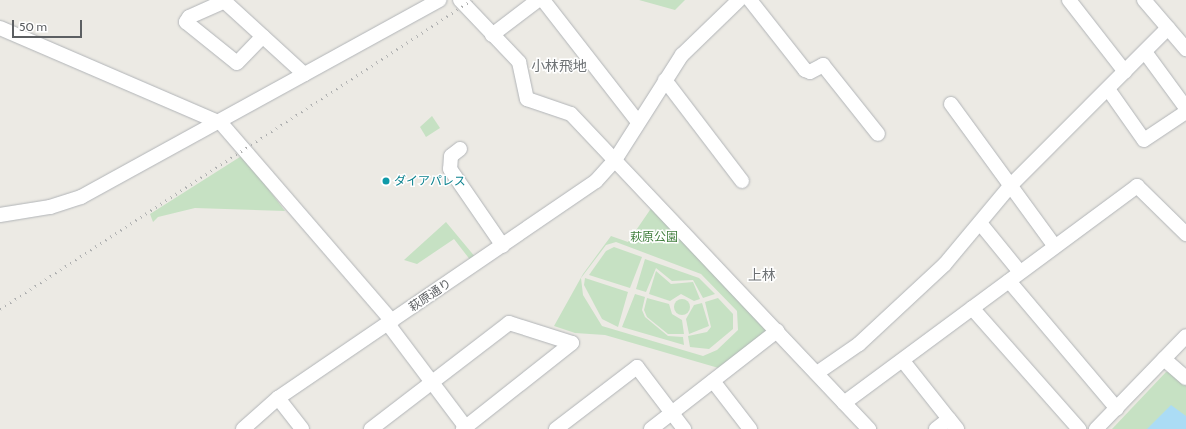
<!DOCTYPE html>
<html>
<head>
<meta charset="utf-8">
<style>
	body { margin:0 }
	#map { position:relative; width:1186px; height:429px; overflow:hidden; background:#eceae4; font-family:Cabin,"Noto Sans JP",sans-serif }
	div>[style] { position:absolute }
	.green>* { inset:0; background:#c6e1c3 }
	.round { border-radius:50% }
	.water>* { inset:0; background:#abdcf5 }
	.roads { filter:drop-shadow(0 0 1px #b1b4b7) drop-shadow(0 0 1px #b1b4b7) }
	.minor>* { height:14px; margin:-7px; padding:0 7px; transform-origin:7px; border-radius:7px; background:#fff }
	.rail>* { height:3px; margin-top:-1.5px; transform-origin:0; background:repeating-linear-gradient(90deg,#b1b2b2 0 1px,transparent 0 6px) }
	.dots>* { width:11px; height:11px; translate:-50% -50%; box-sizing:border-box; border:2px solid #fff; border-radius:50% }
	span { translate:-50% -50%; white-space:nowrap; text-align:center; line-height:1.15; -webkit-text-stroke:3px #fff; paint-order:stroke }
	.culture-label { font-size:12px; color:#0d838f }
	.left { translate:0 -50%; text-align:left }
	.park-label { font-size:12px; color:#427f3e }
	.street-label { font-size:12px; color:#5c5f62 }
	.quarter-label { font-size:14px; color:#6d7174 }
	.scale { position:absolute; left:12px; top:20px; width:70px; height:18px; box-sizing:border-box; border:2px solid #5c5f62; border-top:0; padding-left:5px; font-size:12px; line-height:14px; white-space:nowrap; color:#5c5f62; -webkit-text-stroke:3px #fff; paint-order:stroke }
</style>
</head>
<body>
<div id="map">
	<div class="green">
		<div style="clip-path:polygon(639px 0,685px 0,675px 10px)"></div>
		<div style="clip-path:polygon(432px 116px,440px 128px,426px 137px,420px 127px)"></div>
		<div style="clip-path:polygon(243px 155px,285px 211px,195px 208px,158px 217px,153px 222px,150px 214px)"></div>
		<div style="clip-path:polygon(evenodd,652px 207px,766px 328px,766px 335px,722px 369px,605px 335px,575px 333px,554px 326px,583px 274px,611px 236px,628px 242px,652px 207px,616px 242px,701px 274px,737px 311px,738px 330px,717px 350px,703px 356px,602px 326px,583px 295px,581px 278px,606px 245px,616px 242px)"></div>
		<div style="clip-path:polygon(446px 222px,476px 258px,471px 261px,454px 239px,417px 264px,404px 260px)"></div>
		<div style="clip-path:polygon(614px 247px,642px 257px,630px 288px,589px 275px,606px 251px)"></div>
		<div style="clip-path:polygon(645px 259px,699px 278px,715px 294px,703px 298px,693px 280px,672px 281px,656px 268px,646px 292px,636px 289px)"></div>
		<div style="clip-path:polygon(656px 271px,671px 284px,693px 282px,700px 299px,694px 301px,681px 294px,670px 301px,649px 294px)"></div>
		<div style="clip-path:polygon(585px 278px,628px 292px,618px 327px,602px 319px,584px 285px)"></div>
		<div style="clip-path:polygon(635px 294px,645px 297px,642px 310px,645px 317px,668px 336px,683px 337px,684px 345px,622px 327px)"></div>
		<div style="clip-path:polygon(647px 298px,669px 304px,672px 314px,682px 320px,684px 334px,668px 334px,647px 317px,644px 310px)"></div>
		<div style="clip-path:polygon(718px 298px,733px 314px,733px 329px,709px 349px,690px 347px,688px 336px,707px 332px,711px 327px,705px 302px)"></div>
		<div class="round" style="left:674px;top:299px;width:16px;height:16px"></div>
		<div style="clip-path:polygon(702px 303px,709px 326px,689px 334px,686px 319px,694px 305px)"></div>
		<div style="clip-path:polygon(1166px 372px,1173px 372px,1186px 383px,1186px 429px,1112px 429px)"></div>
	</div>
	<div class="water">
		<div style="clip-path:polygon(1171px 405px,1186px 416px,1186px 429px,1147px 429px)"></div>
	</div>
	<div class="roads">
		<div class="minor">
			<div style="left:223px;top:0;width:110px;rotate:42.4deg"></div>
			<div style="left:460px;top:0;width:86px;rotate:46.4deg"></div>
			<div style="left:519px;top:62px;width:38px;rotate:78deg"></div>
			<div style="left:527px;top:99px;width:46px;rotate:18.8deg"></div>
			<div style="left:571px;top:114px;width:434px;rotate:46.6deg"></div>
			<div style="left:543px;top:0;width:155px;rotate:52.1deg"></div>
			<div style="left:750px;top:0;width:89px;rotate:51.8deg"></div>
			<div style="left:805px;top:70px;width:5px;rotate:22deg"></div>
			<div style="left:810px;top:72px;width:15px;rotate:-28deg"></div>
			<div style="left:823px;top:65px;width:88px;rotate:51.4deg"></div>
			<div style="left:1069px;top:0;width:91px;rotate:52.1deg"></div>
			<div style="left:1144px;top:0;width:65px;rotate:49.4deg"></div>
			<div style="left:225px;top:1px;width:39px;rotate:156deg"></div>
			<div style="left:189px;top:17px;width:6px;rotate:121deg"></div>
			<div style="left:186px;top:22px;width:65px;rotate:38.8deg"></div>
			<div style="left:237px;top:63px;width:37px;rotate:-46deg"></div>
			<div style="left:0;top:28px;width:241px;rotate:23.3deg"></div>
			<div style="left:221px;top:123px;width:262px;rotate:49.2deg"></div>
			<div style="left:492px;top:35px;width:58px;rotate:-37.3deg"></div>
			<div style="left:1145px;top:52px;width:69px;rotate:53.8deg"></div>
			<div style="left:665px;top:80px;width:127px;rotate:52.7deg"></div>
			<div style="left:1108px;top:89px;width:62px;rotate:54.8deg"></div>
			<div style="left:1144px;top:140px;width:50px;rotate:-33.7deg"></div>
			<div style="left:951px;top:104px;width:175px;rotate:53.9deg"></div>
			<div style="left:460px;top:149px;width:11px;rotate:142deg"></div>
			<div style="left:451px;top:156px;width:13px;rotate:94deg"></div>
			<div style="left:450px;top:169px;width:93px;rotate:55.5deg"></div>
			<div style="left:0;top:215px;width:51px;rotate:-9.1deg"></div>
			<div style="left:50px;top:207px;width:33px;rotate:-18deg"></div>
			<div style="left:81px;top:197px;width:409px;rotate:-28.8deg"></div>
			<div style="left:980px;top:223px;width:63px;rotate:50.8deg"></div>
			<div style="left:1009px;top:281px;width:167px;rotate:49.8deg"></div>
			<div style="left:972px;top:308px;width:162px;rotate:48.5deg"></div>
			<div style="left:388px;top:324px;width:131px;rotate:53deg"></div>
			<div style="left:1164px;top:359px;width:29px;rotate:41deg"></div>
			<div style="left:903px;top:361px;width:74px;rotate:51.6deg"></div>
			<div style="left:817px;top:373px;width:51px;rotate:-34.6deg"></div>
			<div style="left:859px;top:344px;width:117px;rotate:-42.9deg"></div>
			<div style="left:945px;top:264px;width:103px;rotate:-50.1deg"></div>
			<div style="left:1011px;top:185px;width:222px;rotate:-45deg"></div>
			<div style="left:713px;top:381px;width:61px;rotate:52.4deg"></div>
			<div style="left:278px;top:398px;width:39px;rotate:52deg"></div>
			<div style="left:844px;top:403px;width:365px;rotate:-36.5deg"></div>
			<div style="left:1137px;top:186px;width:69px;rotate:44.4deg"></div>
			<div style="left:243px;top:429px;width:47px;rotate:-41.5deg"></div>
			<div style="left:278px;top:398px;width:385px;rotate:-34.3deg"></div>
			<div style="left:596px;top:181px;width:28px;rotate:-48deg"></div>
			<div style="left:615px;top:160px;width:125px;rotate:-57.5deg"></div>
			<div style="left:682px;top:55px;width:79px;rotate:-44deg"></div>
			<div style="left:371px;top:429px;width:174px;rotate:-37.5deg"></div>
			<div style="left:509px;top:323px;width:66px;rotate:17.6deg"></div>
			<div style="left:572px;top:343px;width:139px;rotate:141.7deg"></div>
			<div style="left:556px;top:429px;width:102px;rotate:-37.4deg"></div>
			<div style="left:637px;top:367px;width:78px;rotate:52.8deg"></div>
			<div style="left:651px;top:429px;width:160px;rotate:-37.9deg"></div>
			<div style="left:936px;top:429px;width:16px;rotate:-38deg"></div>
			<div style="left:949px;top:419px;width:13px;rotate:51deg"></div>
			<div style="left:1096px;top:429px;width:129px;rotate:-45.9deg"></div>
		</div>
	</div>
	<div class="rail">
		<div style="left:0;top:309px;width:564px;rotate:-33.21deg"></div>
	</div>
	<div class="dots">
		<div style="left:386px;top:181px;background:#0f9aa8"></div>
	</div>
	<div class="culture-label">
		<span class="left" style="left:394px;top:181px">ダイアパレス</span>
	</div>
	<div class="park-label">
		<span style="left:654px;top:237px">萩原公園</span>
	</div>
	<div class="street-label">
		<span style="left:430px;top:295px;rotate:-34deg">萩原通り</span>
	</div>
	<div class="quarter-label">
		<span style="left:559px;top:66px">小林飛地</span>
		<span style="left:762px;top:275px">上林</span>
	</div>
	<div class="scale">50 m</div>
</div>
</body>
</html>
